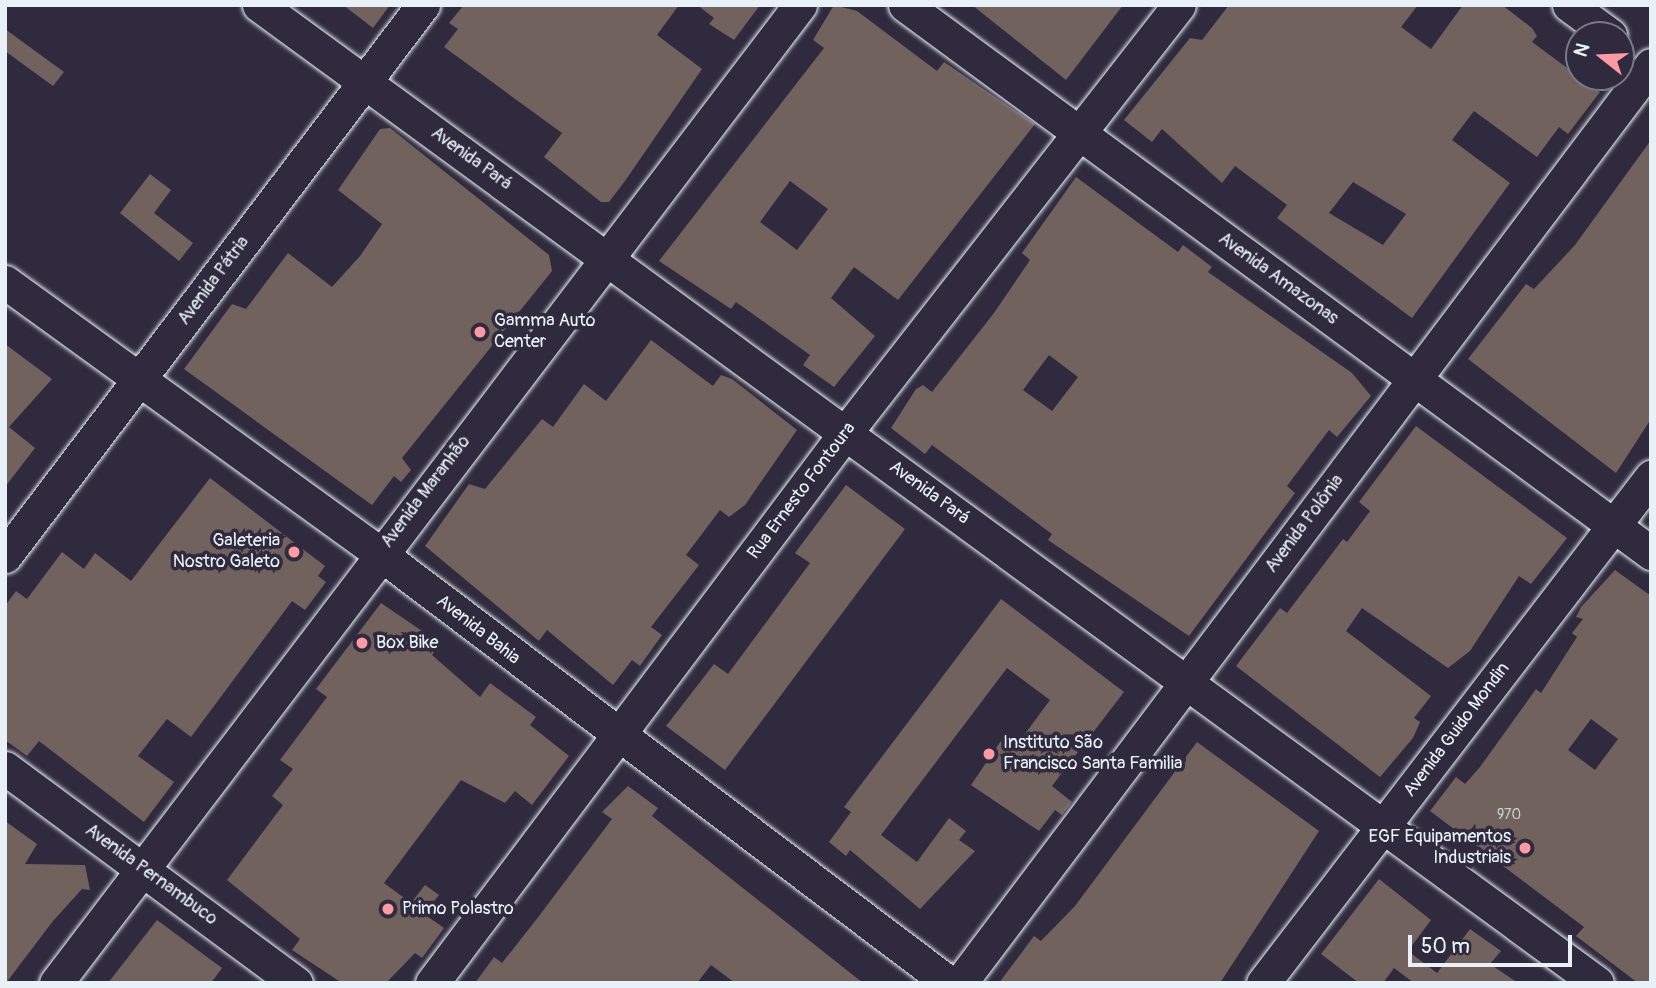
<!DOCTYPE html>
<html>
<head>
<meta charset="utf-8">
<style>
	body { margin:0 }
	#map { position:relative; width:1656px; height:988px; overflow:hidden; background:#2f2a3d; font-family:Pangolin,sans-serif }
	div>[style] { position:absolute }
	.building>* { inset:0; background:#71625e }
	.roads { filter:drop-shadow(0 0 2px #e8f1f8) drop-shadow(0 0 2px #e8f1f8) }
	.minor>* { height:33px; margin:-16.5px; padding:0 16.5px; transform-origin:16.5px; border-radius:16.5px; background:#2f2a3d }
	.dots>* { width:19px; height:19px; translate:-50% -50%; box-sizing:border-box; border:4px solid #2f2a3d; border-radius:50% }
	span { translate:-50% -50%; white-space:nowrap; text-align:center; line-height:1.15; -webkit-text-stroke:7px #2f2a3d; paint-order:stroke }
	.number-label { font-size:14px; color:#cacdd2 }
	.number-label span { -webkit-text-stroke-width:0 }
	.street-label { font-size:18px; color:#e8f1f8 }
	.poi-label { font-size:18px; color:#e8f1f8 }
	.left { translate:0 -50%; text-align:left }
	.right { translate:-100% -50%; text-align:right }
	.frame { position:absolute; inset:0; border:7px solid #e8f1f8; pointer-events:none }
	.north { position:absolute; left:1565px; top:21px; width:70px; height:70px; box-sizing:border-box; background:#2f2a3d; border:2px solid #797a88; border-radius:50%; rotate:288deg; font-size:19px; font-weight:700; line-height:28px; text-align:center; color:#e8f1f8 }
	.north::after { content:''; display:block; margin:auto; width:24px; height:32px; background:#ff9aa2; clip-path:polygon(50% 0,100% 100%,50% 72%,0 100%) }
	.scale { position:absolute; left:1408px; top:935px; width:164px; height:32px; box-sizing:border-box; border:4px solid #e8f1f8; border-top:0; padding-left:9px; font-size:21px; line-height:24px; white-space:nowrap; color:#e8f1f8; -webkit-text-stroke:5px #2f2a3d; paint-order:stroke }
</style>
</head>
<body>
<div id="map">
	<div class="building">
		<div style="clip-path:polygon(343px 5px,390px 5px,373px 28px)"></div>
		<div style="clip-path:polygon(464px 5px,679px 5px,657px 35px,702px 69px,625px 181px,609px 202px,601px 202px,544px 157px,562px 133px,444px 47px,458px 29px,449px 23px)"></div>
		<div style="clip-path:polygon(697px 5px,760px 5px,734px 40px,709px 24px,714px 18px)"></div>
		<div style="clip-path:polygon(evenodd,834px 5px,857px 11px,937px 71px,944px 62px,1035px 124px,898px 300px,854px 267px,831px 298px,875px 336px,834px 387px,803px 365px,810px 355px,736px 302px,731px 309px,659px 261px,824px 48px,813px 40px,834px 5px,790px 181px,828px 209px,797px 250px,760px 222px,790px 181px)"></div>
		<div style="clip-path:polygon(972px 5px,1123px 5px,1066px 80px)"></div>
		<div style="clip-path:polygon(evenodd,1229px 5px,1418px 5px,1401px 27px,1431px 49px,1463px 5px,1502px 5px,1532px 28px,1537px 36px,1532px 42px,1600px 92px,1568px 134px,1559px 127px,1537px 157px,1474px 111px,1452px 140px,1510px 183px,1412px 318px,1277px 218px,1287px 205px,1235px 166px,1222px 183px,1162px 129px,1152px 142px,1124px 120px,1190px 38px,1202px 40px,1229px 5px,1353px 182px,1406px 214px,1383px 245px,1329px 213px,1353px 182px)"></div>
		<div style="clip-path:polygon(5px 29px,64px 72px,53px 86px,5px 51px)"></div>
		<div style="clip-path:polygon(390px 128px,549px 255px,552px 271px,402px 458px,411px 470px,401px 482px,394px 476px,372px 505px,184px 369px,232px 304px,246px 309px,288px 253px,332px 287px,360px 256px,382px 224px,338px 190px,380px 129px)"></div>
		<div style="clip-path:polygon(1651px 140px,1651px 419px,1616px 473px,1468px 359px,1526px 284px,1534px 289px,1575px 245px)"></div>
		<div style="clip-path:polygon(150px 174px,171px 190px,154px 213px,193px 243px,179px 261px,120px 213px)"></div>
		<div style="clip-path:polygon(evenodd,1076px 177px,1178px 252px,1183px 245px,1212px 267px,1208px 272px,1352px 373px,1371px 396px,1337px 437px,1329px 430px,1287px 486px,1295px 493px,1189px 636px,1048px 540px,1052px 534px,932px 445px,925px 454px,891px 428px,916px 389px,923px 385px,932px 392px,994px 313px,1030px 260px,1022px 253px,1076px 177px,1049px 355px,1078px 377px,1052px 411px,1023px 390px,1049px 355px)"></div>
		<div style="clip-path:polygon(651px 340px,713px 386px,721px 375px,732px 379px,797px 430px,745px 505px,729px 517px,720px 510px,686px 555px,699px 565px,651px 627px,662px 635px,640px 666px,632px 660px,613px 685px,547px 630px,539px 641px,425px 546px,469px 484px,485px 489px,542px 419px,553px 427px,584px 384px,606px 401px)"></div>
		<div style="clip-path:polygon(5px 344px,52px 379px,9px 427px,35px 448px,5px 487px)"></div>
		<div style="clip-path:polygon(1416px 426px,1567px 538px,1531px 584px,1519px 576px,1470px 651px,1448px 668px,1362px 608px,1346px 631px,1431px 696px,1414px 718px,1420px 722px,1413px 738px,1380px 777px,1236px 666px,1280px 608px,1287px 613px,1343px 539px,1347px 542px,1370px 511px,1359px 502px)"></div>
		<div style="clip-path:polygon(210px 478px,325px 566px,318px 576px,326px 582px,305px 610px,292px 601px,191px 737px,167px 719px,138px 756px,174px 782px,144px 822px,39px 741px,27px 756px,5px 740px,5px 606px,16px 591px,27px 599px,62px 552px,84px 569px,95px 553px,131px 581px)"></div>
		<div style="clip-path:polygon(846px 485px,905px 529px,725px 770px,666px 726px,714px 664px,728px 674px,810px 563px,795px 553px)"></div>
		<div style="clip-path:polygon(evenodd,1615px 570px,1651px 596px,1651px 983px,1638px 983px,1576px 936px,1584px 927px,1430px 811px,1456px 777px,1465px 784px,1480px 767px,1536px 689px,1541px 693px,1577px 637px,1572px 633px,1583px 619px,1576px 617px,1581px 607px,1615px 570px,1591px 719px,1618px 739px,1595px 770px,1568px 750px,1591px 719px)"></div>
		<div style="clip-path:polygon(1001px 599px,1124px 692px,1052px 786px,1072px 802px,1062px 815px,1055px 810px,1039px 831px,971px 785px,1007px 732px,1019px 742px,1050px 700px,1007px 668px,881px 835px,917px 862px,949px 818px,966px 831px,959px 840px,975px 851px,920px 909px,850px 850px,846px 856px,829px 842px,851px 812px,844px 807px)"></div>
		<div style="clip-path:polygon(381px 603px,441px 644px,432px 655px,480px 697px,490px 683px,536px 717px,530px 725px,569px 756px,532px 805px,515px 791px,505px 803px,461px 780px,384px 883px,411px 903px,425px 885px,439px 895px,424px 914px,444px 928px,422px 958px,415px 953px,386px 983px,342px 983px,292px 950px,300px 939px,227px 880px,283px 805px,272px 796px,293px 769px,280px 760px,327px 697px,316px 689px)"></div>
		<div style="clip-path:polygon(1197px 742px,1319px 831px,1220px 983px,999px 983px,1034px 936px,1041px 941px,1075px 906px)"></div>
		<div style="clip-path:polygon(628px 786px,658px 808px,652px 816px,863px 983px,735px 983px,711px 965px,697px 983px,475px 983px,494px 957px,502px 963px,539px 916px,612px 819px,602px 812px)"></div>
		<div style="clip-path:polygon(5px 821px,37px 844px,25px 864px,85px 865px,90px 890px,82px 889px,53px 921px,6px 983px)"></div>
		<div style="clip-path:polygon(1379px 879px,1431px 920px,1408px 951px,1437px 973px,1470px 929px,1501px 951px,1490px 964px,1518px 983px,1414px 983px,1394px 968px,1383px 983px,1359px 983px,1321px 954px)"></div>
		<div style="clip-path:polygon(157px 920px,222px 968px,211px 983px,108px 983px)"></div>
	</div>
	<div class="roads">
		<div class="minor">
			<div style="left:259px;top:5px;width:1657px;rotate:36.16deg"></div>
			<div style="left:905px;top:5px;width:926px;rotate:36.3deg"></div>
			<div style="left:1569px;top:5px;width:51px;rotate:36.2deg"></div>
			<div style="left:5px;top:282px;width:462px;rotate:35.9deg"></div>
			<div style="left:379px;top:553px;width:714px;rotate:37.03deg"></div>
			<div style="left:5px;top:556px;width:692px;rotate:-52.82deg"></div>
			<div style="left:5px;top:768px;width:362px;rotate:36.5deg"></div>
			<div style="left:56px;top:983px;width:1229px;rotate:-52.74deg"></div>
			<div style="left:432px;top:983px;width:689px;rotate:-53.08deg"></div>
			<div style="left:846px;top:432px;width:541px;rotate:-52.05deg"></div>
			<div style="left:960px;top:983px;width:1149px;rotate:-53.03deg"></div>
			<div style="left:1263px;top:983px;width:638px;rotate:-52.52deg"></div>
		</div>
	</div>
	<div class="dots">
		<div style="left:480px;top:332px;background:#ff9aa2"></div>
		<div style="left:294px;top:552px;background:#ff9aa2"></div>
		<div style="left:362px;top:643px;background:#ff9aa2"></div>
		<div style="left:989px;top:754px;background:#ff9aa2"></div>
		<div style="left:1525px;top:848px;background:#ff9aa2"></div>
		<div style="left:388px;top:909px;background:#ff9aa2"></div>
	</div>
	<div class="number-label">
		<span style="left:1509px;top:815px">970</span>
	</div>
	<div class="street-label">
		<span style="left:471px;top:159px;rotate:36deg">Avenida Pará</span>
		<span style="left:1278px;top:279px;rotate:36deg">Avenida Amazonas</span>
		<span style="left:214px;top:281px;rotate:-53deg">Avenida Pátria</span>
		<span style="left:802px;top:491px;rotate:-53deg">Rua Ernesto Fontoura</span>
		<span style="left:426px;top:492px;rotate:-53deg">Avenida Maranhão</span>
		<span style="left:929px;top:493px;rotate:36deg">Avenida Pará</span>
		<span style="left:1305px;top:524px;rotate:-53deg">Avenida Polônia</span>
		<span style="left:478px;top:630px;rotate:38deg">Avenida Bahia</span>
		<span style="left:1457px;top:730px;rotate:-53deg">Avenida Guido Mondin</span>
		<span style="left:151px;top:875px;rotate:36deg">Avenida Pernambuco</span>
	</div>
	<div class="poi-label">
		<span class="left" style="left:494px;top:332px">Gamma Auto<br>Center</span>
		<span class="right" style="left:280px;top:552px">Galeteria<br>Nostro Galeto</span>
		<span class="left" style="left:376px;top:643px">Box Bike</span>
		<span class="left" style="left:1003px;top:754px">Instituto São<br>Francisco Santa Familia</span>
		<span class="right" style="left:1511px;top:848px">EGF Equipamentos<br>Industriais</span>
		<span class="left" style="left:402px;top:909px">Primo Polastro</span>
	</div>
	<div class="frame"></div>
	<div class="north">N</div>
	<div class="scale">50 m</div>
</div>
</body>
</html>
